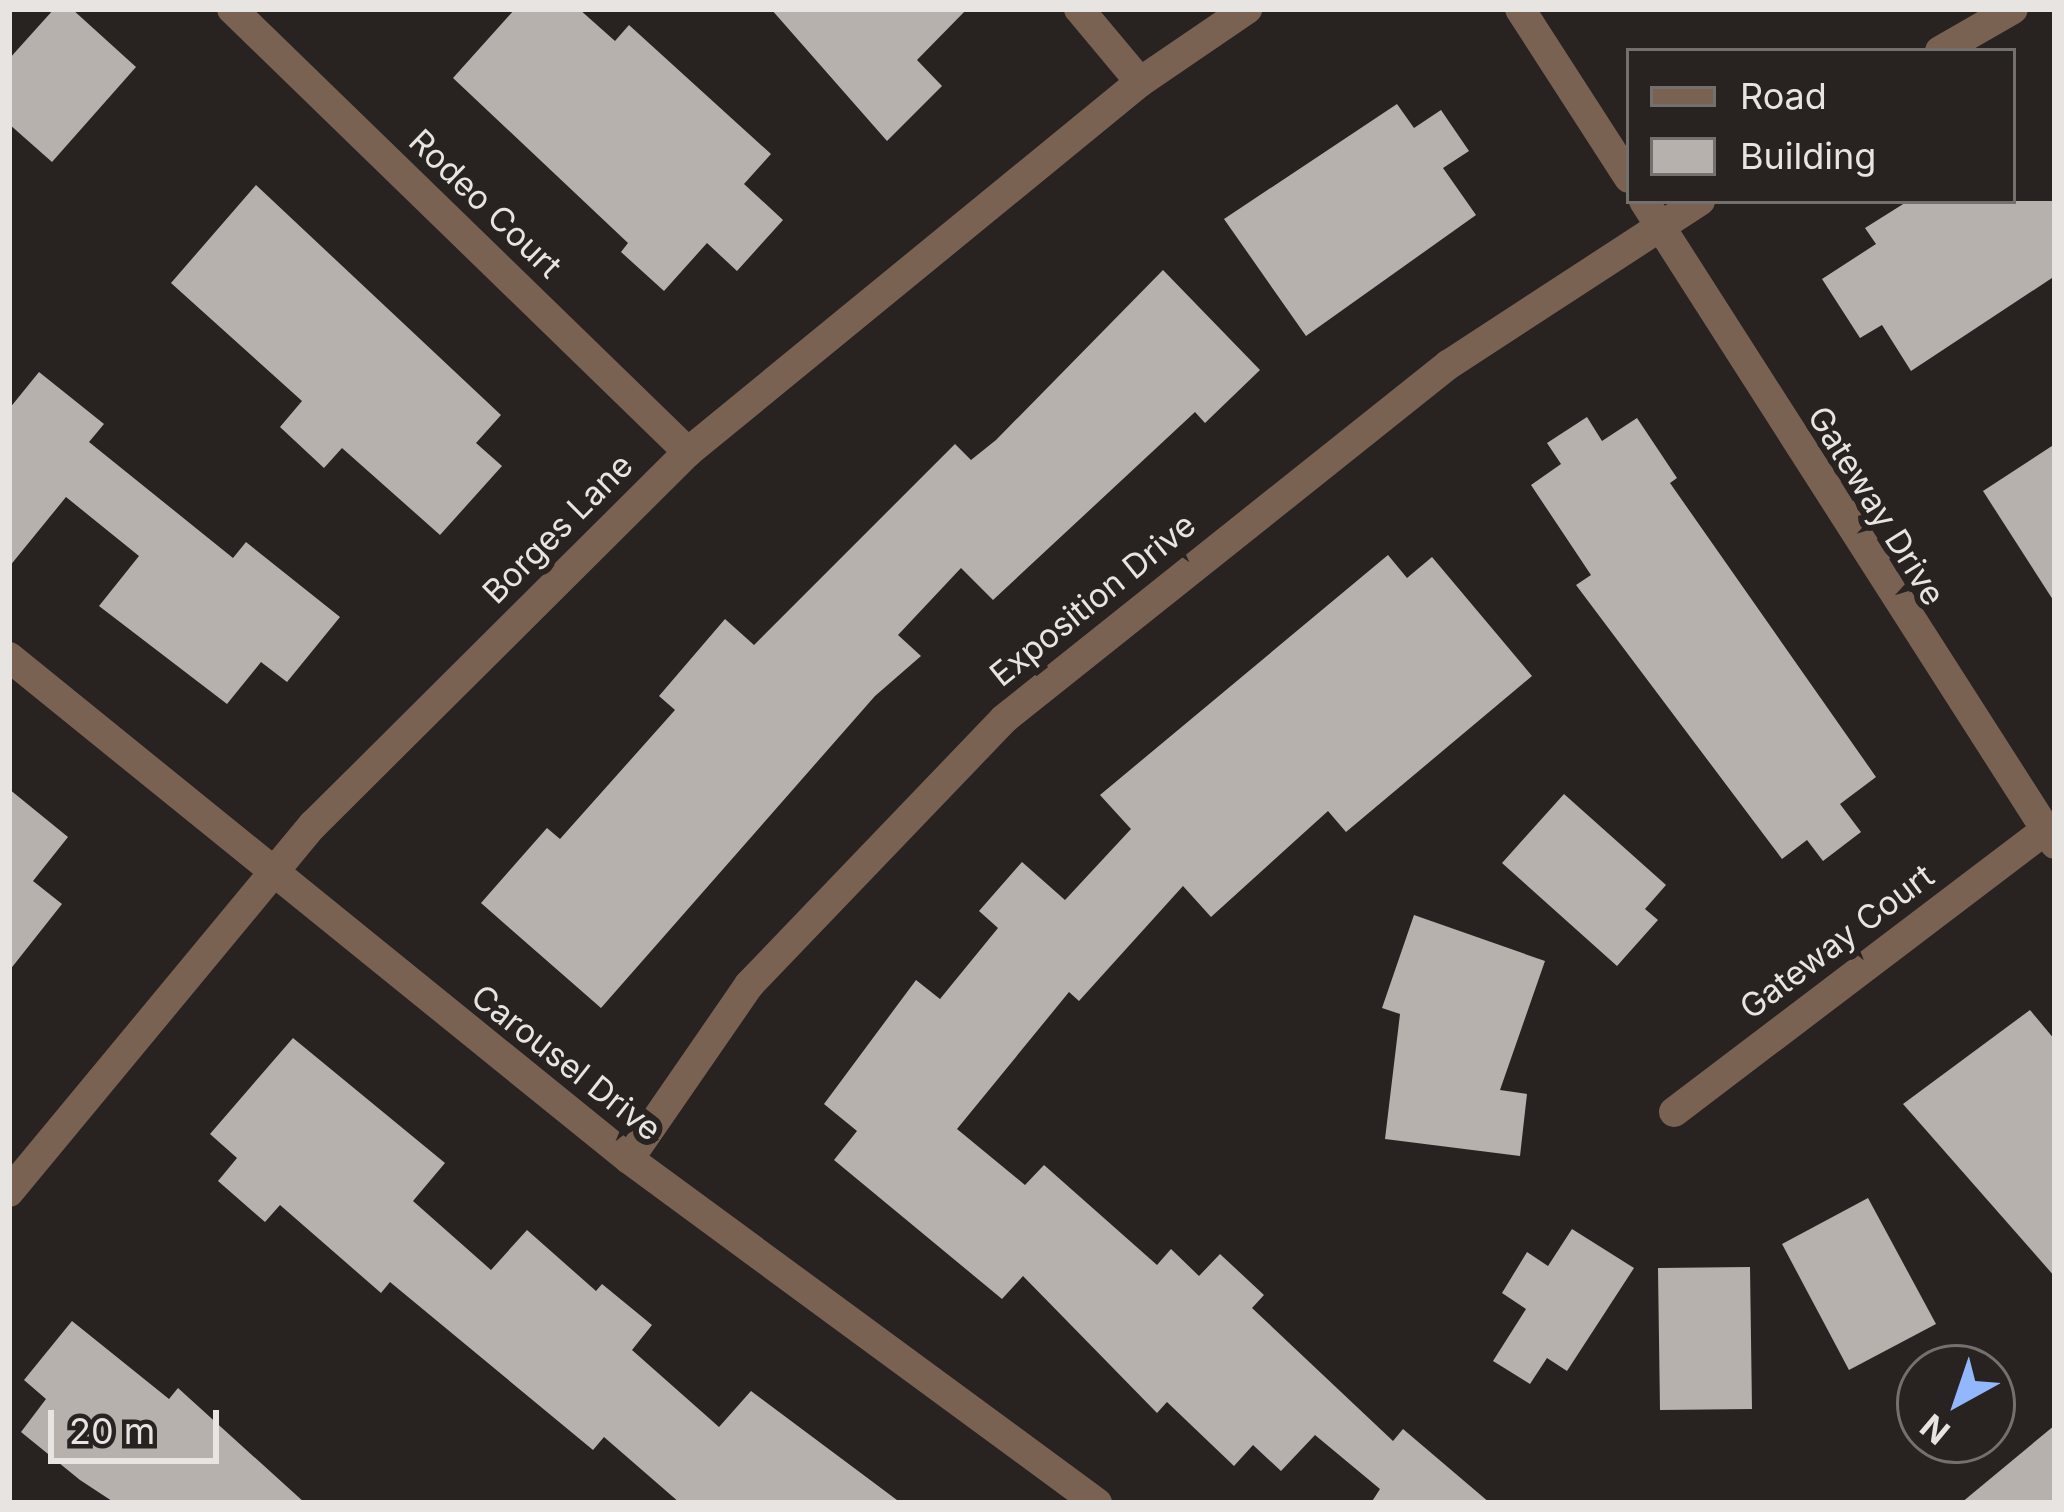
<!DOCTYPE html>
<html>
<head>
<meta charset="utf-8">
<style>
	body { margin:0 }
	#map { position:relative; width:2064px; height:1512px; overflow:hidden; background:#282321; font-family:Inter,sans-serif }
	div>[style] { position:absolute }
	.building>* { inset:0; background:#b7b1ad }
	.minor>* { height:30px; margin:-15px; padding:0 15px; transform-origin:15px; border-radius:15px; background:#7a6253 }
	span { translate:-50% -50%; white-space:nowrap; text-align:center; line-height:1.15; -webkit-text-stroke:12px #282321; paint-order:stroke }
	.street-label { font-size:33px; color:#e7e4e2 }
	.frame { position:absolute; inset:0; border:12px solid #e7e4e2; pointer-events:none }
	.legend { position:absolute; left:1626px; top:48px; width:390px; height:156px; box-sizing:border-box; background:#282321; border:3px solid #74706e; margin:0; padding:15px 21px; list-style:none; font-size:36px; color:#e7e4e2 }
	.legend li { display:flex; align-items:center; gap:24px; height:60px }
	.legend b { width:60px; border:3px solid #74706e }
	.north { position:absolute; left:1896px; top:1344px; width:120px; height:120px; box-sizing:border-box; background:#282321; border:3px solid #74706e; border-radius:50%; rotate:220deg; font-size:33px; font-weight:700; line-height:48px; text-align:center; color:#e7e4e2 }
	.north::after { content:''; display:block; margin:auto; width:42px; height:54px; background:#93b7fd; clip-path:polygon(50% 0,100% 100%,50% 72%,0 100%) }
	.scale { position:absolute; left:48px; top:1410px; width:171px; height:54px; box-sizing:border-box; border:6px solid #e7e4e2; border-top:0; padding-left:15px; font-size:36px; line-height:42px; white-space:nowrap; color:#e7e4e2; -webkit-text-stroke:9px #282321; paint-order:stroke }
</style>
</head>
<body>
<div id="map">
	<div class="building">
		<div style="clip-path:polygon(54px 9px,72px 9px,136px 67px,52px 162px,9px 124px,9px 59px)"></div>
		<div style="clip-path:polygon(515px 9px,579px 9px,615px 41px,629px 25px,771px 154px,744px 184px,783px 220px,737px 271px,707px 243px,664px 291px,621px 252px,628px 243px,453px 78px)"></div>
		<div style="clip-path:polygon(771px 9px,967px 9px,917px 60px,942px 86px,887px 141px)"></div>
		<div style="clip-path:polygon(1397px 104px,1414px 128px,1441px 110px,1469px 151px,1443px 168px,1476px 215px,1306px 336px,1224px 219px)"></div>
		<div style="clip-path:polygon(256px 185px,501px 415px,476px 443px,502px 466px,440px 535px,342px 448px,324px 468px,280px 427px,302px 401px,171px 283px)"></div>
		<div style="clip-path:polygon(1908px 201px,2055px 201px,2055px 276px,1911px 371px,1882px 325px,1860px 338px,1822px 279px,1876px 244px,1865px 228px)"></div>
		<div style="clip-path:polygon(1163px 270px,1260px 370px,1205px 423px,1195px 412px,993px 600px,961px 568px,898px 635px,921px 656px,875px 696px,601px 1008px,481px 903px,547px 828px,560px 839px,675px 710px,659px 696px,725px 619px,754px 645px,955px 444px,971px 460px,996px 440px)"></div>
		<div style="clip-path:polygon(39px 372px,104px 424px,89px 442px,233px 558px,246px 542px,340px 617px,287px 682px,261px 662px,227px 704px,99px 606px,139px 556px,66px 497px,9px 567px,9px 409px)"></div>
		<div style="clip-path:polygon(1587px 417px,1602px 441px,1637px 418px,1677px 478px,1670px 483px,1876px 777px,1840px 804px,1861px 832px,1823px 861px,1807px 840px,1782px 859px,1576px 585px,1591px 575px,1531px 485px,1561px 464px,1547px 443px)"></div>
		<div style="clip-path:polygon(2055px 444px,2055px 603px,1983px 491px)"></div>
		<div style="clip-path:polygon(1388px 555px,1407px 578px,1432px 557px,1532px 676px,1346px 832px,1328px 811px,1211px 917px,1183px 886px,1079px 1001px,1069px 992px,957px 1129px,1025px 1185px,1044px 1165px,1157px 1265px,1171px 1249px,1199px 1276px,1220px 1254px,1264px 1295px,1252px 1308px,1393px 1441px,1403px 1429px,1490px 1503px,1371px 1503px,1380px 1489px,1315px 1435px,1281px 1471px,1253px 1445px,1234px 1466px,1167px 1402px,1157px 1413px,1023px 1276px,1002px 1299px,834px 1160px,857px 1131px,824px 1104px,916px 980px,940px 999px,998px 928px,979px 911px,1022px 862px,1065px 900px,1131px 829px,1100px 795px)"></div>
		<div style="clip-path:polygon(9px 789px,68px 837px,33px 881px,62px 904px,9px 971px)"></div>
		<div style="clip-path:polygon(1564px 794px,1666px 885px,1645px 909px,1658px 920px,1617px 966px,1502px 863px)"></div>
		<div style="clip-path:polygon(1414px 915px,1545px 961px,1500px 1090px,1527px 1094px,1520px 1156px,1385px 1139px,1400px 1014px,1382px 1008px)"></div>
		<div style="clip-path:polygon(2030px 1010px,2055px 1040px,2055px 1277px,1903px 1104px)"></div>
		<div style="clip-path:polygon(293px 1038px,445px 1163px,413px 1201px,491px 1270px,527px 1230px,596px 1291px,602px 1284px,652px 1325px,632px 1350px,719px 1427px,751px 1391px,901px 1503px,680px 1503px,604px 1437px,593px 1450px,390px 1282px,381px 1293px,280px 1205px,265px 1222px,218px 1181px,237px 1158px,210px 1134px)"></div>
		<div style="clip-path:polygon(1868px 1198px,1936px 1324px,1849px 1370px,1782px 1244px)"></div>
		<div style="clip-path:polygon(1572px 1229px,1634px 1268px,1567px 1371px,1547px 1358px,1530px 1384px,1493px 1361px,1526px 1309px,1502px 1293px,1527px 1252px,1548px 1266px)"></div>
		<div style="clip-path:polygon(1750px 1267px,1752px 1409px,1660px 1410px,1658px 1268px)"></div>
		<div style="clip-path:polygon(72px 1321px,169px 1399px,178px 1388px,305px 1503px,115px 1503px,80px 1480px,21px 1432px,46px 1399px,24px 1380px)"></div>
		<div style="clip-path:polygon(2055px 1425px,2055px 1503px,1961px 1503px)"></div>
	</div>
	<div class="minor">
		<div style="left:232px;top:9px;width:636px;rotate:44.17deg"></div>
		<div style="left:1079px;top:9px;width:95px;rotate:50.1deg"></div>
		<div style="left:1520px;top:9px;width:201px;rotate:57.2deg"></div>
		<div style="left:1940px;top:51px;width:84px;rotate:-29.9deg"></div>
		<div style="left:1644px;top:201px;width:763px;rotate:57.41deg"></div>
		<div style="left:9px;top:657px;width:798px;rotate:39deg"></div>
		<div style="left:629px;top:1159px;width:581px;rotate:36.32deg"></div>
		<div style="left:1674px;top:1112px;width:466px;rotate:-37.2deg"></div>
		<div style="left:629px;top:1159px;width:211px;rotate:-55.4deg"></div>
		<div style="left:749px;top:985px;width:368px;rotate:-46.2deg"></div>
		<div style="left:1004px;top:719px;width:568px;rotate:-38.57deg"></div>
		<div style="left:1448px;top:365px;width:301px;rotate:-33.1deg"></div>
		<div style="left:9px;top:1192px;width:477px;rotate:-50.4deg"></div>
		<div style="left:313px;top:825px;width:529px;rotate:-44.85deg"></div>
		<div style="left:688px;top:452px;width:584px;rotate:-39.3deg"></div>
		<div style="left:1140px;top:82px;width:130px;rotate:-34.3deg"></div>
	</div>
	<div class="street-label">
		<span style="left:485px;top:204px;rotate:44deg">Rodeo Court</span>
		<span style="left:1876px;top:506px;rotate:58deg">Gateway Drive</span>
		<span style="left:558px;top:529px;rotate:-45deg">Borges Lane</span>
		<span style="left:1093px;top:600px;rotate:-39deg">Exposition Drive</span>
		<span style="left:1837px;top:942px;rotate:-37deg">Gateway Court</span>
		<span style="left:566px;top:1063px;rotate:38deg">Carousel Drive</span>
	</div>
	<div class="frame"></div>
	<ul class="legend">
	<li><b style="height:15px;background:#7a6253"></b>Road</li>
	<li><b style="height:33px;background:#b7b1ad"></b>Building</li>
	</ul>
	<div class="north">N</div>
	<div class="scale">20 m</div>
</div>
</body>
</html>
